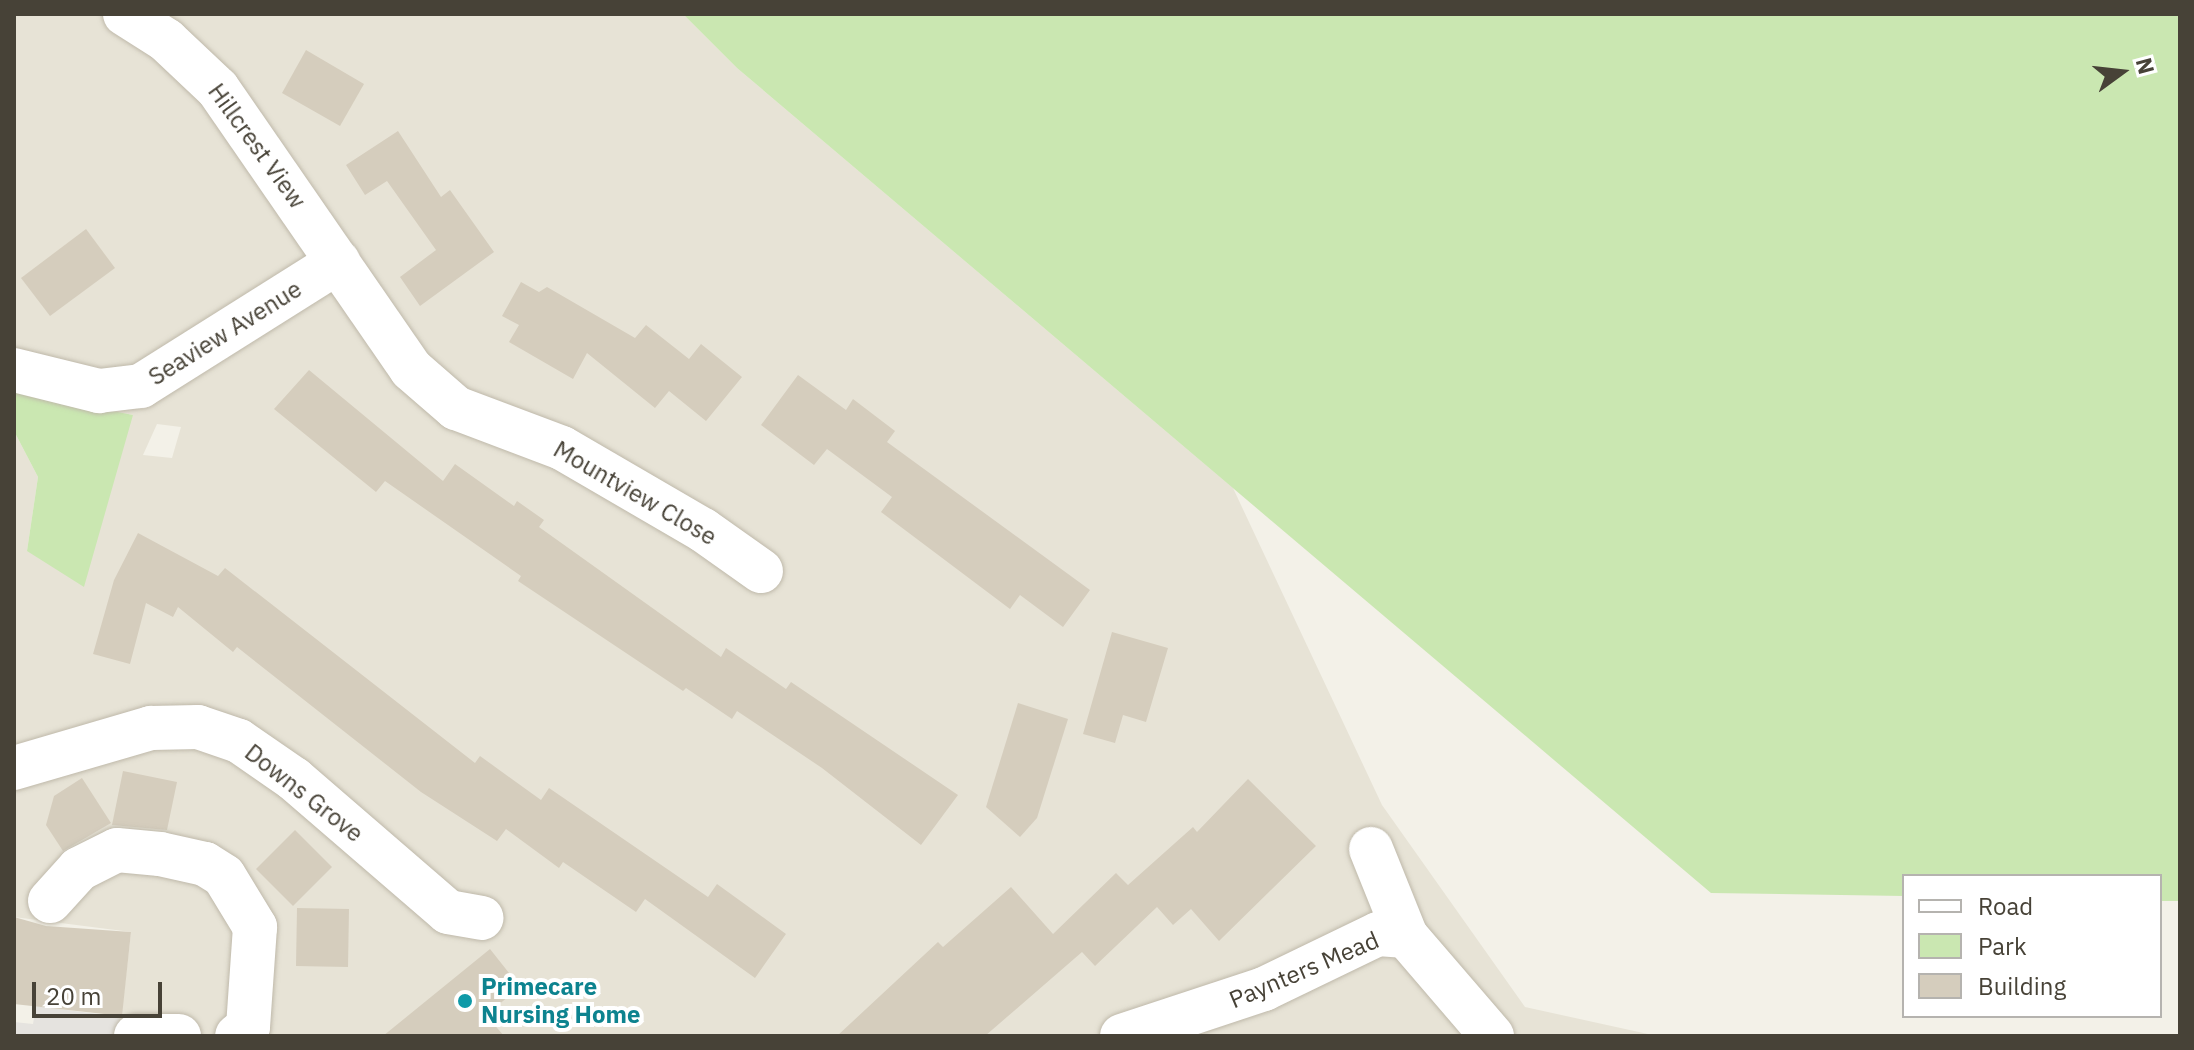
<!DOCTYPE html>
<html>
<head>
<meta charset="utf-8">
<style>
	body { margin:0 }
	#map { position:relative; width:2194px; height:1050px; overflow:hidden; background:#f3f1e8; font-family:"IBM Plex Sans",sans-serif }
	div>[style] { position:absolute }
	.residential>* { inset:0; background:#e7e3d6 }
	.green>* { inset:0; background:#cae7b1 }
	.parking>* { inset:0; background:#e5e3df }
	.building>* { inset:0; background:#d5cdbd }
	.roads { filter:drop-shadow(0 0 2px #bfb9aa) drop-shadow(0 0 2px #bfb9aa) }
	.minor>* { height:44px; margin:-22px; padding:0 22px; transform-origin:22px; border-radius:22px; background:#fff }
	.dots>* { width:22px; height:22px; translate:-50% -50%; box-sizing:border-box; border:4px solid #fff; border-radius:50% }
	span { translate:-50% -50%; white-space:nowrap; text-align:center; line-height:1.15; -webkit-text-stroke:8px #fff; paint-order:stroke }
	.street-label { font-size:24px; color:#474237 }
	.culture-label { font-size:24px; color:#0d838f; font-weight:700 }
	.left { translate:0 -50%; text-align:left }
	.frame { position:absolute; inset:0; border:16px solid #474237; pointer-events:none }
	.legend { position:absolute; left:1902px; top:874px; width:260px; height:144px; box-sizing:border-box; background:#fff; border:2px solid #b5b3af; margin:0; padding:10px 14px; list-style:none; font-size:24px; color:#474237 }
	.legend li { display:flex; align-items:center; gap:16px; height:40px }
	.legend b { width:40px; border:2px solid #b5b3af }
	.north { position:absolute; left:2082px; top:32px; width:80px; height:80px; -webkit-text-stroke:6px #fff; paint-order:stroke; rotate:75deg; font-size:22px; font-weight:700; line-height:32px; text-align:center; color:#474237 }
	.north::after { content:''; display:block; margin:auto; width:28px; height:36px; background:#474237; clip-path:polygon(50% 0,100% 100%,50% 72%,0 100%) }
	.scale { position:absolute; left:32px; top:982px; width:130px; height:36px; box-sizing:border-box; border:4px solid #474237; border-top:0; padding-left:10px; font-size:24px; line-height:28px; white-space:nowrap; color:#474237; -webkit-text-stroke:6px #fff; paint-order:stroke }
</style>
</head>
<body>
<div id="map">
	<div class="residential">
		<div style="clip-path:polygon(evenodd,14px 14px,683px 14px,737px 68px,1233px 488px,1382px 805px,1525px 1007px,1657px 1036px,119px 1036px,131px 932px,14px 917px,14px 431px,38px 477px,27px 551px,133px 415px,14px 391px,14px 14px,157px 424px,181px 427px,172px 458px,143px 455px,157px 424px)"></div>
	</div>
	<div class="green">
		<div style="clip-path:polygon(683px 14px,2180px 14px,2180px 901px,2160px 901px,2160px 876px,1904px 876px,1904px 896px,1711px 893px,737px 68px)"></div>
		<div style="clip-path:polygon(14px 391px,133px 415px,84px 587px,27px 551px,38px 477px,14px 431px)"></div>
	</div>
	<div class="parking">
		<div style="clip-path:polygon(36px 1006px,121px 1017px,119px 1036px,14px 1036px,14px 1022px,33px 1024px)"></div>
	</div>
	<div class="building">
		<div style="clip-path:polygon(306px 50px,364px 84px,340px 126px,282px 93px)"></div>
		<div style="clip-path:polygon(398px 131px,441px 197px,450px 190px,494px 252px,420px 306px,400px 277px,436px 250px,387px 181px,365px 195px,346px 165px)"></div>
		<div style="clip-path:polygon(86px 229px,115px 268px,50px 316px,21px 278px)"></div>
		<div style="clip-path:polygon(521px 282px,539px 292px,547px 287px,635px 338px,646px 325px,689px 359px,701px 344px,742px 377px,706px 421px,669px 391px,655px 408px,587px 353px,573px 379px,509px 342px,519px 325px,502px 316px)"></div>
		<div style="clip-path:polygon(309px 370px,443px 481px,455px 464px,514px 506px,517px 501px,544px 520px,539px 527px,721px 657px,726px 648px,786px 689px,791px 682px,958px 795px,921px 845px,822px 768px,737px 711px,732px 719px,686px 688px,683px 691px,518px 581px,521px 576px,385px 481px,376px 492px,274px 409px)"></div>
		<div style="clip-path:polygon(798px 375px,846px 410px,853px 399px,895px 431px,887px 442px,1090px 590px,1063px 627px,1020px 595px,1010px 609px,881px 512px,892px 497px,827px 449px,814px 465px,761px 425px)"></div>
		<div style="clip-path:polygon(138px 533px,218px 576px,225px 568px,475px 763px,480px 756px,541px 800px,549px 788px,708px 897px,717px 884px,786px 934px,755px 978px,645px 899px,636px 912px,563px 862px,559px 868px,506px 829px,497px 841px,421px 792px,237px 647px,233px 652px,178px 607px,173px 617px,146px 603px,130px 664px,93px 654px,114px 580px)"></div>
		<div style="clip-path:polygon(1112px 632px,1168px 648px,1146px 722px,1123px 715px,1115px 743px,1083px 734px)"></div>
		<div style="clip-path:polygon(1018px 703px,1068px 719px,1037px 818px,1020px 837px,986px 807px)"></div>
		<div style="clip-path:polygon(123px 771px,177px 782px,167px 830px,112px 825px)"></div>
		<div style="clip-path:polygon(82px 778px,111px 823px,63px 851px,46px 825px,54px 796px)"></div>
		<div style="clip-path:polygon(1248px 779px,1316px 846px,1219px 941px,1191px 909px,1173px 925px,1157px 907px,1095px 966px,1082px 952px,985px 1036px,837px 1036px,938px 942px,943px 947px,1011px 887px,1053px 934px,1116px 873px,1128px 885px,1193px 827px,1197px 832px)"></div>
		<div style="clip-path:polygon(295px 830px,332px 867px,293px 906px,256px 869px)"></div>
		<div style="clip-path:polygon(297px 908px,349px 909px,348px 967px,296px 966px)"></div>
		<div style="clip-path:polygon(14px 917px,46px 926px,131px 932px,122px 1016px,14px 1004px)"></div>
		<div style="clip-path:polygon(490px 949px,520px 987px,486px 1015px,504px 1036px,383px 1036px)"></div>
	</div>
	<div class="roads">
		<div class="minor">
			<div style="left:125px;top:14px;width:49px;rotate:32.4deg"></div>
			<div style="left:166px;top:40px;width:71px;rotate:43.3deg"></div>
			<div style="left:218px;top:89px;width:340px;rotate:55.4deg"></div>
			<div style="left:411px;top:369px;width:60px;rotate:40.9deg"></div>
			<div style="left:456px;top:408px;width:113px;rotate:20.7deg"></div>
			<div style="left:562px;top:448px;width:163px;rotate:30.2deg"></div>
			<div style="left:703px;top:530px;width:71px;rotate:35.3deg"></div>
			<div style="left:14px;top:370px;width:88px;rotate:13.9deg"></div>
			<div style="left:99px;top:391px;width:42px;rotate:-6.8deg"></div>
			<div style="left:141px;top:386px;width:233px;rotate:-32.2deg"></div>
			<div style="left:14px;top:768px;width:143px;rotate:-16.3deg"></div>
			<div style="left:151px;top:728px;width:47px;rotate:-1.2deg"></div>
			<div style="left:198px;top:727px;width:43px;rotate:18.9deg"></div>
			<div style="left:239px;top:741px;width:67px;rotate:34.6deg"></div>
			<div style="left:294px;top:779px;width:203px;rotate:40.8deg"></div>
			<div style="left:448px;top:912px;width:34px;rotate:10deg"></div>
			<div style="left:1371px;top:849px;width:94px;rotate:68.1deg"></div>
			<div style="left:50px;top:901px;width:43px;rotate:-47.8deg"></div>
			<div style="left:79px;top:869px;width:42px;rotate:-26.6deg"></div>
			<div style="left:117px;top:850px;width:43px;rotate:5.3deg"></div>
			<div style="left:160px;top:854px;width:46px;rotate:12.5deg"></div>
			<div style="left:205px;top:864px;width:22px;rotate:32deg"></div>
			<div style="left:224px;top:876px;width:60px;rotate:58.7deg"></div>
			<div style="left:255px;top:927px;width:100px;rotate:94deg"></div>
			<div style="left:248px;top:1027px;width:14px;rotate:141deg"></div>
			<div style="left:136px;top:1036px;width:43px"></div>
			<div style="left:1122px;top:1036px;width:150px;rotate:-18.3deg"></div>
			<div style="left:1264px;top:989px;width:127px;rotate:-25.8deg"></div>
			<div style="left:1378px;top:934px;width:28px;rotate:4deg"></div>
			<div style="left:1406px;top:936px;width:132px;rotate:49.3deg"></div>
		</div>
	</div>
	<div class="dots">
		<div style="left:465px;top:1001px;background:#0f9aa8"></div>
	</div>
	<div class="street-label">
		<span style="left:257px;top:146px;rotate:54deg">Hillcrest View</span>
		<span style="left:225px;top:333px;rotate:-32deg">Seaview Avenue</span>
		<span style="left:635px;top:493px;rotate:30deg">Mountview Close</span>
		<span style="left:304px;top:793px;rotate:38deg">Downs Grove</span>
		<span style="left:1304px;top:970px;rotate:-23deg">Paynters Mead</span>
	</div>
	<div class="culture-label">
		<span class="left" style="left:481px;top:1001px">Primecare<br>Nursing Home</span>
	</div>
	<div class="frame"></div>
	<ul class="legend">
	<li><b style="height:10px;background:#fff"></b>Road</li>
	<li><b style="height:22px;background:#cae7b1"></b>Park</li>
	<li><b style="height:22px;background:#d5cdbd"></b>Building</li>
	</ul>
	<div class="north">N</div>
	<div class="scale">20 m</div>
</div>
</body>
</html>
